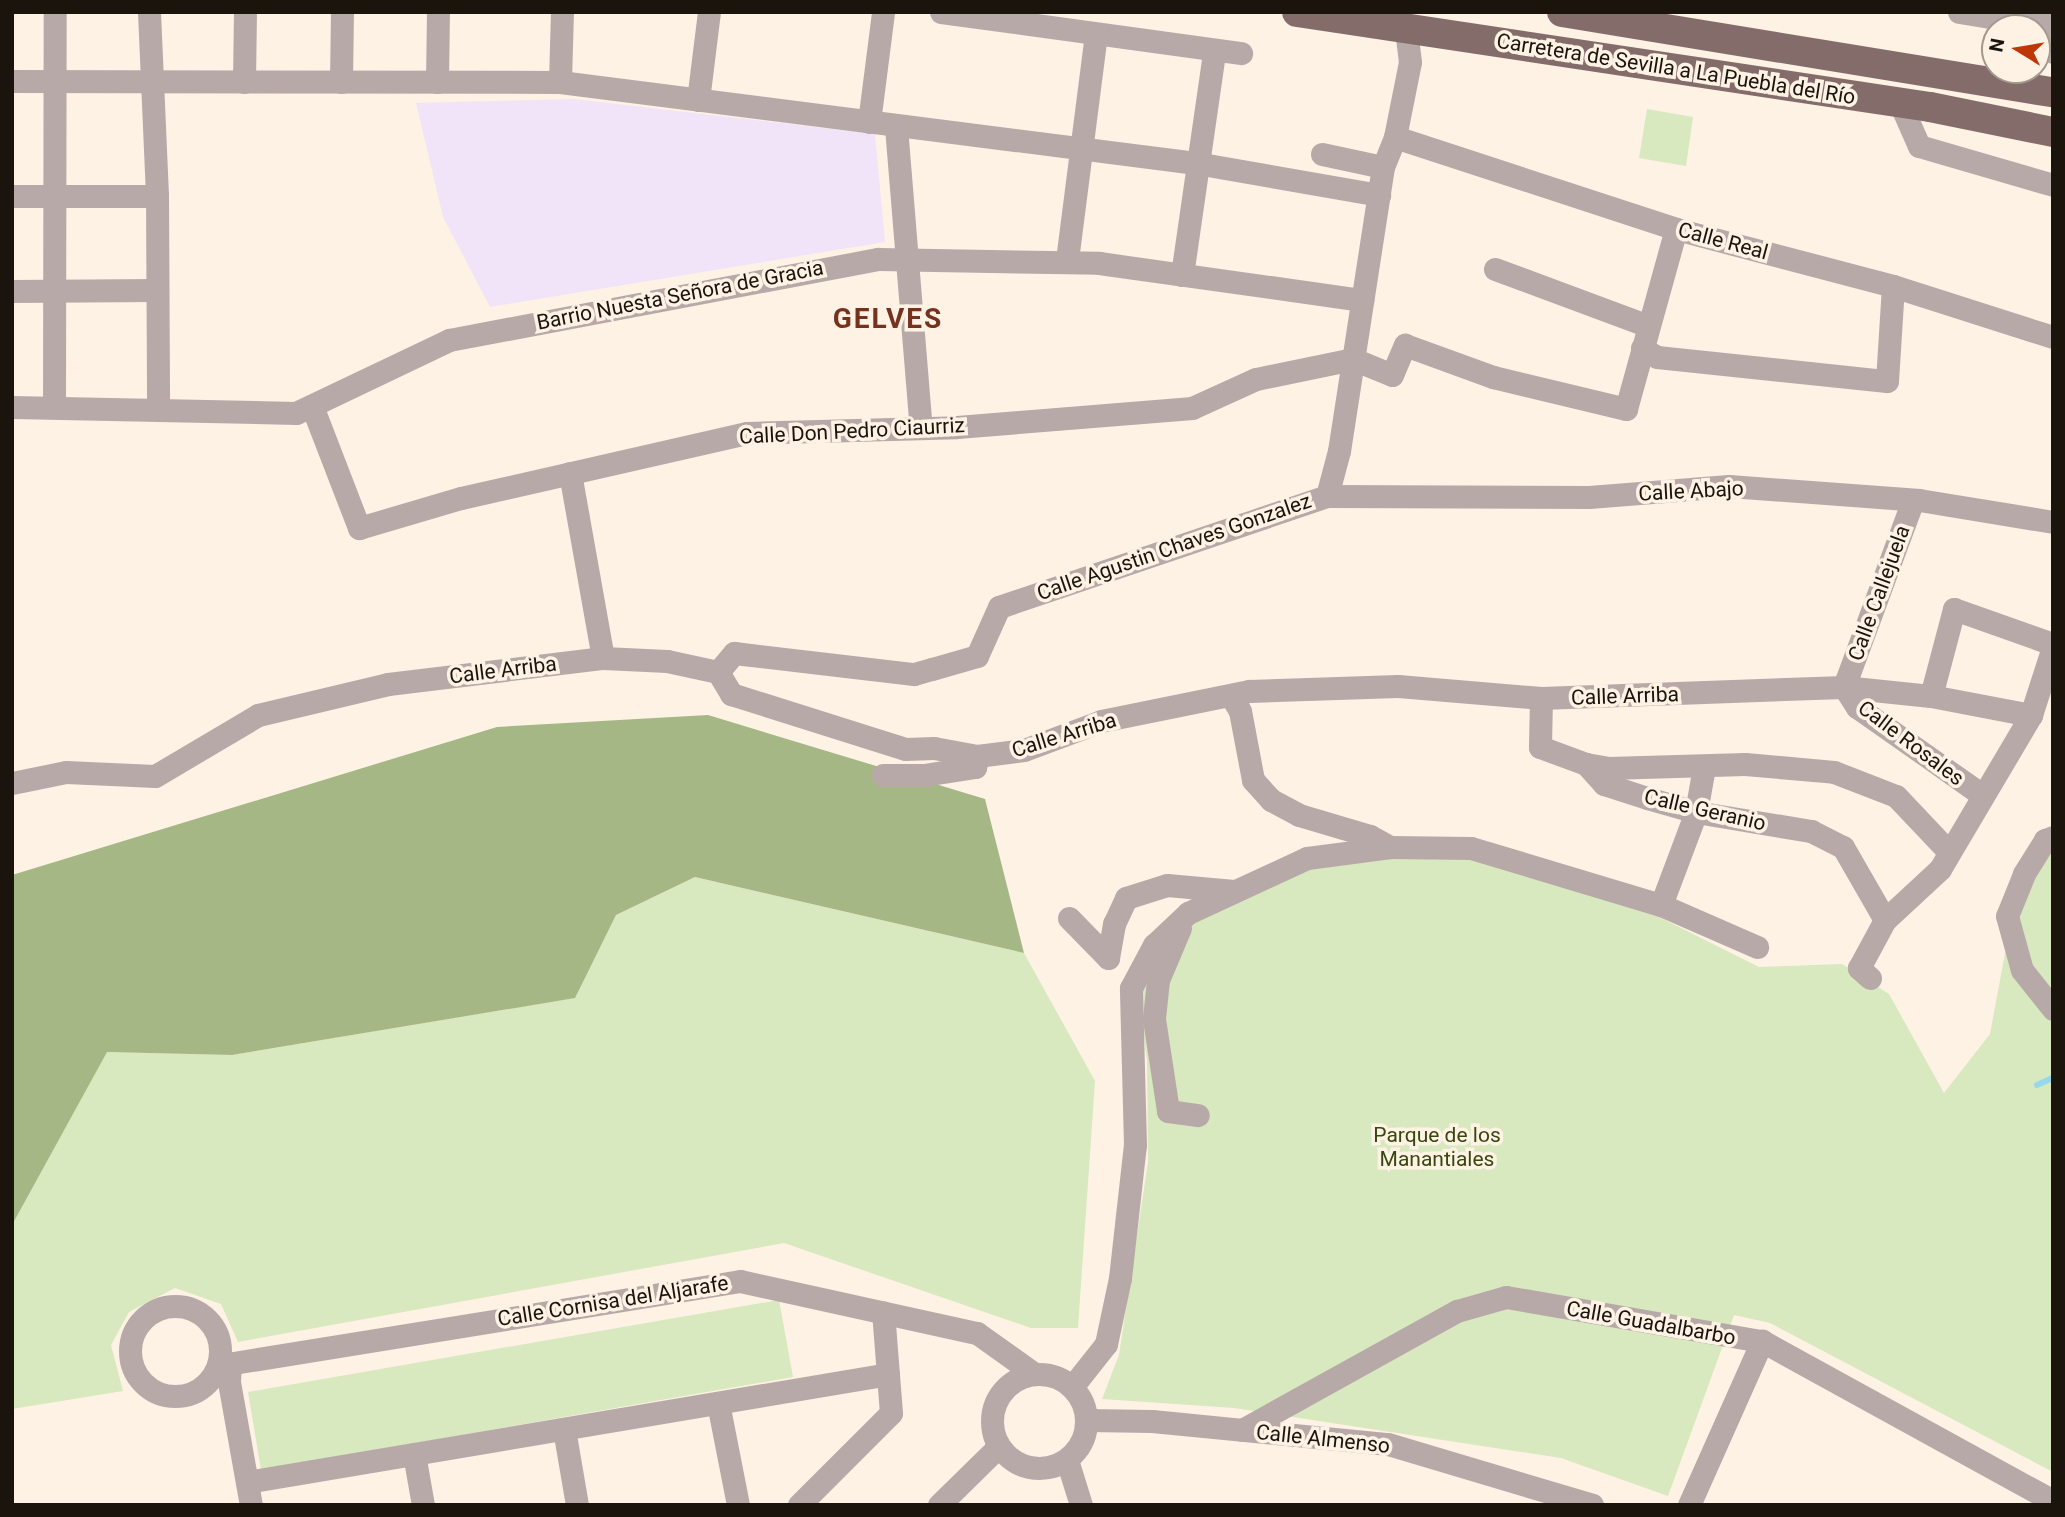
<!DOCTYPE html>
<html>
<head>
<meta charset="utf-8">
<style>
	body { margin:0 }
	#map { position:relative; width:2065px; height:1517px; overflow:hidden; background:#fef2e4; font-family:Roboto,sans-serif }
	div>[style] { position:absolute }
	.education>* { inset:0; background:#f2e4f8 }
	.green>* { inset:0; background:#d8e8bf }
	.forest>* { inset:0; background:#a6b786 }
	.stream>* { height:6px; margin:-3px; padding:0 3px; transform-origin:3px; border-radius:3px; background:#98d8ec }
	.minor>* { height:23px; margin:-11.5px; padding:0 11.5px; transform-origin:11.5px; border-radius:11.5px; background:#b8a9a9 }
	.minor>.ring { margin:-11.5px; padding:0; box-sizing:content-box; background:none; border:23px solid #b8a9a9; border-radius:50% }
	.major>* { height:30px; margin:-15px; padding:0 15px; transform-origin:15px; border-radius:15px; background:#846c6b }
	span { translate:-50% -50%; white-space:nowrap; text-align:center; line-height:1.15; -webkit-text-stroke:7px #fef2e4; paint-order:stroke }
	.street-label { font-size:21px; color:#1a140c }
	.park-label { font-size:21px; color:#374710 }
	.district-label { font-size:28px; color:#75321f; font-weight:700; letter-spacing:2px }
	.frame { position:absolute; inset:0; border:14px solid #1a140c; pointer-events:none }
	.north { position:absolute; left:1981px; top:14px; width:70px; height:70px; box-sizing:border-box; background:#fef2e4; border:2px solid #a3998e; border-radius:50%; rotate:281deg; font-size:19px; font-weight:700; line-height:28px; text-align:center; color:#1a140c }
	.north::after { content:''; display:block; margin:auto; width:24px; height:32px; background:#c03707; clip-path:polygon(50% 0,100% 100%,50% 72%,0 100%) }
</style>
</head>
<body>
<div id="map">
	<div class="education">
		<div style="clip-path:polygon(574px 99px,875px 134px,885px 242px,490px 307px,443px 217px,416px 103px)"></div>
	</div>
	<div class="green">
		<div style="clip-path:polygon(1647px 109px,1693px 117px,1686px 166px,1639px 158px)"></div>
		<div style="clip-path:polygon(2053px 848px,2053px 1472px,1770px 1323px,1734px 1315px,1668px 1496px,1561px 1458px,1234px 1408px,1102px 1399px,1119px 1355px,1148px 1162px,1147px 1060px,1138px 993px,1153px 963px,1212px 908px,1291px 871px,1406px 856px,1468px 855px,1653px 914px,1759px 967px,1842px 964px,1889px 994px,1944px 1093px,1990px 1034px,2021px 867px)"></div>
		<div style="clip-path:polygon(695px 877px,1024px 953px,1095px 1081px,1078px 1328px,1031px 1328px,784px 1243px,238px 1342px,221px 1304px,175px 1288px,129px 1312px,111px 1345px,123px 1391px,12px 1409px,12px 1225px,106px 1052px,232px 1055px,574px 998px,616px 915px)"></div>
		<div style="clip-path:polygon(779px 1300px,793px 1377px,261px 1470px,248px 1392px)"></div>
	</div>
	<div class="forest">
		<div style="clip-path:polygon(708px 715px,985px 799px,1024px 953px,695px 877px,616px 915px,575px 998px,232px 1055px,107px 1052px,12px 1225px,12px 875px,497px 727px)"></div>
	</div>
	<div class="stream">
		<div style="left:2037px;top:1085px;width:17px;rotate:-24deg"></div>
	</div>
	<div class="minor">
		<div style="left:149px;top:12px;width:184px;rotate:87.5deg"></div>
		<div style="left:157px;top:196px;width:212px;rotate:89.7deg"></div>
		<div style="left:941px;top:12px;width:303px;rotate:7.8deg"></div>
		<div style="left:1959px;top:12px;width:87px;rotate:9.2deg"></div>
		<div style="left:2051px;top:12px;width:26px;rotate:103deg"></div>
		<div style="left:2045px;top:37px;width:17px;rotate:62deg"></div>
		<div style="left:12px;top:81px;width:548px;rotate:0.1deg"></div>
		<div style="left:560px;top:82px;width:641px;rotate:7.26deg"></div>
		<div style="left:1196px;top:163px;width:186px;rotate:9.9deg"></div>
		<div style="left:244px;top:82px;width:70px;rotate:-89.2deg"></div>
		<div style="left:341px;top:82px;width:70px;rotate:-89.2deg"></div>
		<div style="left:437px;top:82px;width:70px;rotate:-89.2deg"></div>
		<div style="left:560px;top:82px;width:70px;rotate:-88.4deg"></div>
		<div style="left:698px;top:100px;width:89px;rotate:-82.9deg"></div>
		<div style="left:1900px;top:103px;width:47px;rotate:66.2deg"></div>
		<div style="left:1919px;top:146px;width:140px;rotate:16.2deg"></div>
		<div style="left:869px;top:122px;width:111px;rotate:-82.7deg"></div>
		<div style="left:896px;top:127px;width:302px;rotate:85.3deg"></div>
		<div style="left:1395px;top:137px;width:296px;rotate:18.1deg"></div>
		<div style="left:1676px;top:229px;width:224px;rotate:14.7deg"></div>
		<div style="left:1893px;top:286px;width:168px;rotate:17.7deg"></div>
		<div style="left:1322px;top:154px;width:62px;rotate:12deg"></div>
		<div style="left:12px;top:196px;width:145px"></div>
		<div style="left:1067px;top:260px;width:228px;rotate:-82.7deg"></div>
		<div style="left:1495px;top:269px;width:163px;rotate:20.4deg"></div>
		<div style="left:1182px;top:275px;width:225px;rotate:-81.8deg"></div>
		<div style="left:12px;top:291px;width:145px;rotate:-0.4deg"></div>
		<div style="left:1642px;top:348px;width:17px;rotate:31deg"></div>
		<div style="left:1657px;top:357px;width:231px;rotate:6deg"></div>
		<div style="left:1887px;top:381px;width:95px;rotate:-86.4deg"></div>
		<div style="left:312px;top:406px;width:131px;rotate:68.9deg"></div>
		<div style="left:359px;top:528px;width:106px;rotate:-16.4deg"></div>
		<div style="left:461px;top:498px;width:293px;rotate:-12.8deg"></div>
		<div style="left:747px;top:433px;width:210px;rotate:-1.6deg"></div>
		<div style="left:957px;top:427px;width:236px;rotate:-4.6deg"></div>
		<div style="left:1192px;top:408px;width:70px;rotate:-24.4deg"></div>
		<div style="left:1256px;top:379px;width:99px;rotate:-11.7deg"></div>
		<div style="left:1353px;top:359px;width:42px;rotate:22.3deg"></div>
		<div style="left:1392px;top:375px;width:33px;rotate:-67deg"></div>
		<div style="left:1405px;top:345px;width:94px;rotate:20deg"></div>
		<div style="left:1493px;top:377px;width:137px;rotate:13.5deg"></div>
		<div style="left:1626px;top:409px;width:187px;rotate:-74.5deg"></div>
		<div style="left:12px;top:407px;width:284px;rotate:1.2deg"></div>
		<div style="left:296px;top:413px;width:170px;rotate:-25.5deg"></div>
		<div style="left:449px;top:340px;width:437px;rotate:-10.7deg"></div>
		<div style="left:878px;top:259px;width:221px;rotate:1deg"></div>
		<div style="left:1099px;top:263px;width:266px;rotate:8deg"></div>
		<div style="left:54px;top:407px;width:395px;rotate:-89.9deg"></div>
		<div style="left:570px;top:473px;width:188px;rotate:79.9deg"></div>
		<div style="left:1327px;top:496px;width:262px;rotate:0.2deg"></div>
		<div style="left:1589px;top:497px;width:140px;rotate:-4.5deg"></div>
		<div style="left:1729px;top:486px;width:191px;rotate:4.2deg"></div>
		<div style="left:1919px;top:500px;width:136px;rotate:9.3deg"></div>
		<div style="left:1913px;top:500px;width:199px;rotate:110.3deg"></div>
		<div style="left:1844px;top:687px;width:24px;rotate:57deg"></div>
		<div style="left:1857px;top:707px;width:153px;rotate:35.1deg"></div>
		<div style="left:718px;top:672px;width:25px;rotate:-50deg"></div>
		<div style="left:734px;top:653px;width:181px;rotate:6.7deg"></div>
		<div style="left:914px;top:674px;width:19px;rotate:-16deg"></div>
		<div style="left:932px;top:669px;width:47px;rotate:-16.1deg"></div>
		<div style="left:977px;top:656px;width:54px;rotate:-65.8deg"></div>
		<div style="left:999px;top:607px;width:346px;rotate:-18.7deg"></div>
		<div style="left:1327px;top:496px;width:47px;rotate:-75.1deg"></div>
		<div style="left:1339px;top:451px;width:287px;rotate:-81.2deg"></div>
		<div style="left:1383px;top:167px;width:32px;rotate:-68deg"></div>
		<div style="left:1395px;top:137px;width:76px;rotate:-78.7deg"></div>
		<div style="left:1410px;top:62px;width:34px;rotate:-97deg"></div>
		<div style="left:1406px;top:28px;width:14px;rotate:-120deg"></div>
		<div style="left:1231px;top:696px;width:17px;rotate:59deg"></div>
		<div style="left:1240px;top:711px;width:70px;rotate:79.3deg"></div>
		<div style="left:1253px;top:780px;width:27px;rotate:48deg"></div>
		<div style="left:1271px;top:800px;width:32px;rotate:28deg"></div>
		<div style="left:1299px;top:815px;width:74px;rotate:16.5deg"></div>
		<div style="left:1370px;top:836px;width:23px;rotate:29deg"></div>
		<div style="left:1931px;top:696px;width:90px;rotate:-75.2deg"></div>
		<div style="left:1954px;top:609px;width:105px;rotate:19.5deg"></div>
		<div style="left:1541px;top:698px;width:49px;rotate:91.2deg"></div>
		<div style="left:1540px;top:747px;width:49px;rotate:20.3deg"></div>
		<div style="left:1586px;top:764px;width:27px;rotate:48deg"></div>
		<div style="left:1604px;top:784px;width:45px;rotate:18deg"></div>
		<div style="left:1647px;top:798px;width:51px;rotate:15.9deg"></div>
		<div style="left:1696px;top:812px;width:117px;rotate:9.4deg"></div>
		<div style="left:1811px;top:831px;width:36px;rotate:27deg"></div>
		<div style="left:1843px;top:847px;width:84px;rotate:60.1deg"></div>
		<div style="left:1586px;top:764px;width:22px;rotate:10deg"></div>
		<div style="left:1608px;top:768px;width:137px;rotate:-1.7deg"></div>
		<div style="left:1745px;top:764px;width:89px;rotate:5.1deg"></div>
		<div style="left:1834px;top:772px;width:66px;rotate:21.2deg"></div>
		<div style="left:1896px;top:796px;width:77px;rotate:46.6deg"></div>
		<div style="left:883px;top:775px;width:41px"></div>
		<div style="left:924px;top:775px;width:52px;rotate:-8.9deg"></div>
		<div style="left:975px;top:767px;width:11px;rotate:-80deg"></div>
		<div style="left:12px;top:783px;width:55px;rotate:-11.5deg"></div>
		<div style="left:66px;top:772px;width:89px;rotate:2.6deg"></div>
		<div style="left:155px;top:776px;width:120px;rotate:-30.6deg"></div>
		<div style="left:258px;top:715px;width:134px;rotate:-13.4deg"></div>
		<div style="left:388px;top:684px;width:217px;rotate:-6.9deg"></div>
		<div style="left:603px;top:658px;width:64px;rotate:2.7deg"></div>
		<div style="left:667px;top:661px;width:52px;rotate:12.2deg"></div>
		<div style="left:718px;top:672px;width:26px;rotate:59deg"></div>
		<div style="left:731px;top:694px;width:182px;rotate:17.5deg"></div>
		<div style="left:905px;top:749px;width:29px;rotate:-2deg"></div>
		<div style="left:934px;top:748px;width:44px;rotate:10.5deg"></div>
		<div style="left:977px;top:756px;width:47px;rotate:-7.3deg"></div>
		<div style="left:1024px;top:750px;width:82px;rotate:-20.6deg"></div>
		<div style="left:1101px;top:721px;width:151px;rotate:-11.5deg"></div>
		<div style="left:1249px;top:691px;width:149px;rotate:-1.9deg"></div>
		<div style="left:1398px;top:686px;width:144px;rotate:4.8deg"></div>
		<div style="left:1541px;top:698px;width:303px;rotate:-2.1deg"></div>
		<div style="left:1844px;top:687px;width:87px;rotate:5.9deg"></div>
		<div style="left:1931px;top:696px;width:102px;rotate:10.8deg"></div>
		<div style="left:2053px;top:837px;width:9px;rotate:159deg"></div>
		<div style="left:2045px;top:840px;width:40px;rotate:122deg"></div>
		<div style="left:2024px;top:874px;width:45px;rotate:112deg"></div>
		<div style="left:2007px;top:916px;width:56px;rotate:74.5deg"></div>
		<div style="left:2022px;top:970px;width:50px;rotate:51.5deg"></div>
		<div style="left:1661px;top:905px;width:99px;rotate:-69.4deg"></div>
		<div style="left:1696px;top:812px;width:46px;rotate:-79.9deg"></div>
		<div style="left:1069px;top:918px;width:56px;rotate:45.7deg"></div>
		<div style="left:1180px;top:928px;width:56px;rotate:112.9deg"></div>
		<div style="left:1158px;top:980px;width:39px;rotate:96deg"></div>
		<div style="left:1154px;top:1019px;width:93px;rotate:81.3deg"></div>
		<div style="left:1168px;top:1111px;width:30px;rotate:8deg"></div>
		<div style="left:1108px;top:958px;width:35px;rotate:-80deg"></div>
		<div style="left:1114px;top:924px;width:29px;rotate:-65deg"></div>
		<div style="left:1126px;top:898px;width:43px;rotate:-17.6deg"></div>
		<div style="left:1167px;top:885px;width:67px;rotate:5.1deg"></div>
		<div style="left:1870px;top:978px;width:15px;rotate:-138deg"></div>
		<div style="left:1859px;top:968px;width:55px;rotate:-61.6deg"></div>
		<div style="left:1885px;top:920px;width:75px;rotate:-42.8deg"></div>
		<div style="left:1940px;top:869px;width:179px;rotate:-59.4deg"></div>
		<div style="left:2031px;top:715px;width:71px;rotate:-72.1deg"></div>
		<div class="ring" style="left:130px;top:1306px;width:67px;height:67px"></div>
		<div style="left:230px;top:1363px;width:19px;rotate:93deg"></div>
		<div style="left:229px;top:1382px;width:125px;rotate:79.9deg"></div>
		<div style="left:221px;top:1365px;width:526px;rotate:-9.19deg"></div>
		<div style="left:740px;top:1281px;width:243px;rotate:12.4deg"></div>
		<div style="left:977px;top:1333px;width:69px;rotate:35.5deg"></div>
		<div class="ring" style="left:992px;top:1374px;width:71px;height:71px"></div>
		<div style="left:1072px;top:1387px;width:55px;rotate:-51.7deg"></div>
		<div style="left:1106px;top:1344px;width:67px;rotate:-78deg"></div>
		<div style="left:1120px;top:1278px;width:134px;rotate:-83.6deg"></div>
		<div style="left:1135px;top:1145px;width:157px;rotate:-91.5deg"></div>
		<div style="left:1131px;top:988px;width:49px;rotate:-61.9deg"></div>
		<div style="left:1154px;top:945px;width:47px;rotate:-43.3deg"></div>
		<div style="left:1188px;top:913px;width:131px;rotate:-24.8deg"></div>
		<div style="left:1307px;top:858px;width:84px;rotate:-7.5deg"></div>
		<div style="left:1390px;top:847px;width:81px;rotate:0.7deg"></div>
		<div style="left:1471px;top:848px;width:198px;rotate:16.7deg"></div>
		<div style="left:1661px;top:905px;width:105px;rotate:23.6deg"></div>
		<div style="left:718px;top:1403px;width:104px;rotate:78.9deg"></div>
		<div style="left:1087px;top:1420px;width:65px;rotate:0.9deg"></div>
		<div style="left:1152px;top:1421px;width:237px;rotate:5.6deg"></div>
		<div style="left:1388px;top:1444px;width:213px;rotate:16.6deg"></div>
		<div style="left:564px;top:1429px;width:77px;rotate:80.3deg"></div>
		<div style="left:1242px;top:1430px;width:246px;rotate:-29deg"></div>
		<div style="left:1457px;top:1311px;width:51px;rotate:-15.9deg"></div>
		<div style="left:1506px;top:1297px;width:260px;rotate:9.8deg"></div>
		<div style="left:1762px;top:1341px;width:332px;rotate:28.8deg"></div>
		<div style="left:414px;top:1454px;width:52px;rotate:80deg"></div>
		<div style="left:1067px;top:1460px;width:47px;rotate:72.7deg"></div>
		<div style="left:247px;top:1482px;width:650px;rotate:-9.56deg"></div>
		<div style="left:799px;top:1505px;width:130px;rotate:-45deg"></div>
		<div style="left:891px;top:1413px;width:101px;rotate:-94.5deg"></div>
		<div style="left:939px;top:1505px;width:84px;rotate:-44.5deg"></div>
		<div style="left:1689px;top:1505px;width:180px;rotate:-66deg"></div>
	</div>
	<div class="major">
		<div style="left:1297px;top:12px;width:640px;rotate:8.54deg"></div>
		<div style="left:1930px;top:107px;width:126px;rotate:11.5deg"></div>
		<div style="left:1562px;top:12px;width:497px;rotate:9.3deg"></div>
	</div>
	<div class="street-label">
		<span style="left:1676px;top:69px;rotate:9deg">Carretera de Sevilla a La Puebla del Río</span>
		<span style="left:1723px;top:241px;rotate:15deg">Calle Real</span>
		<span style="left:680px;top:295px;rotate:-11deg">Barrio Nuesta Señora de Gracia</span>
		<span style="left:852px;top:431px;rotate:-3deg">Calle Don Pedro Ciaurriz</span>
		<span style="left:1691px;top:491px;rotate:-3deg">Calle Abajo</span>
		<span style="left:1174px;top:547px;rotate:-19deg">Calle Agustin Chaves Gonzalez</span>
		<span style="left:1879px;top:593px;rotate:-70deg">Calle Callejuela</span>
		<span style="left:503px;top:670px;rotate:-7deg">Calle Arriba</span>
		<span style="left:1625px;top:696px;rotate:-2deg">Calle Arriba</span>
		<span style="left:1064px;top:735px;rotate:-17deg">Calle Arriba</span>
		<span style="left:1911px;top:743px;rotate:37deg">Calle Rosales</span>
		<span style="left:1705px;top:810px;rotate:13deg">Calle Geranio</span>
		<span style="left:613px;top:1301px;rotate:-9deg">Calle Cornisa del Aljarafe</span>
		<span style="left:1651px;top:1323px;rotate:10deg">Calle Guadalbarbo</span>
		<span style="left:1323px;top:1439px;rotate:6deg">Calle Almenso</span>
	</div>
	<div class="park-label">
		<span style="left:1437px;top:1147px">Parque de los<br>Manantiales</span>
	</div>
	<div class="district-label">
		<span style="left:888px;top:319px">GELVES</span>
	</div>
	<div class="frame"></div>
	<div class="north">N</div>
</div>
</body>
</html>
